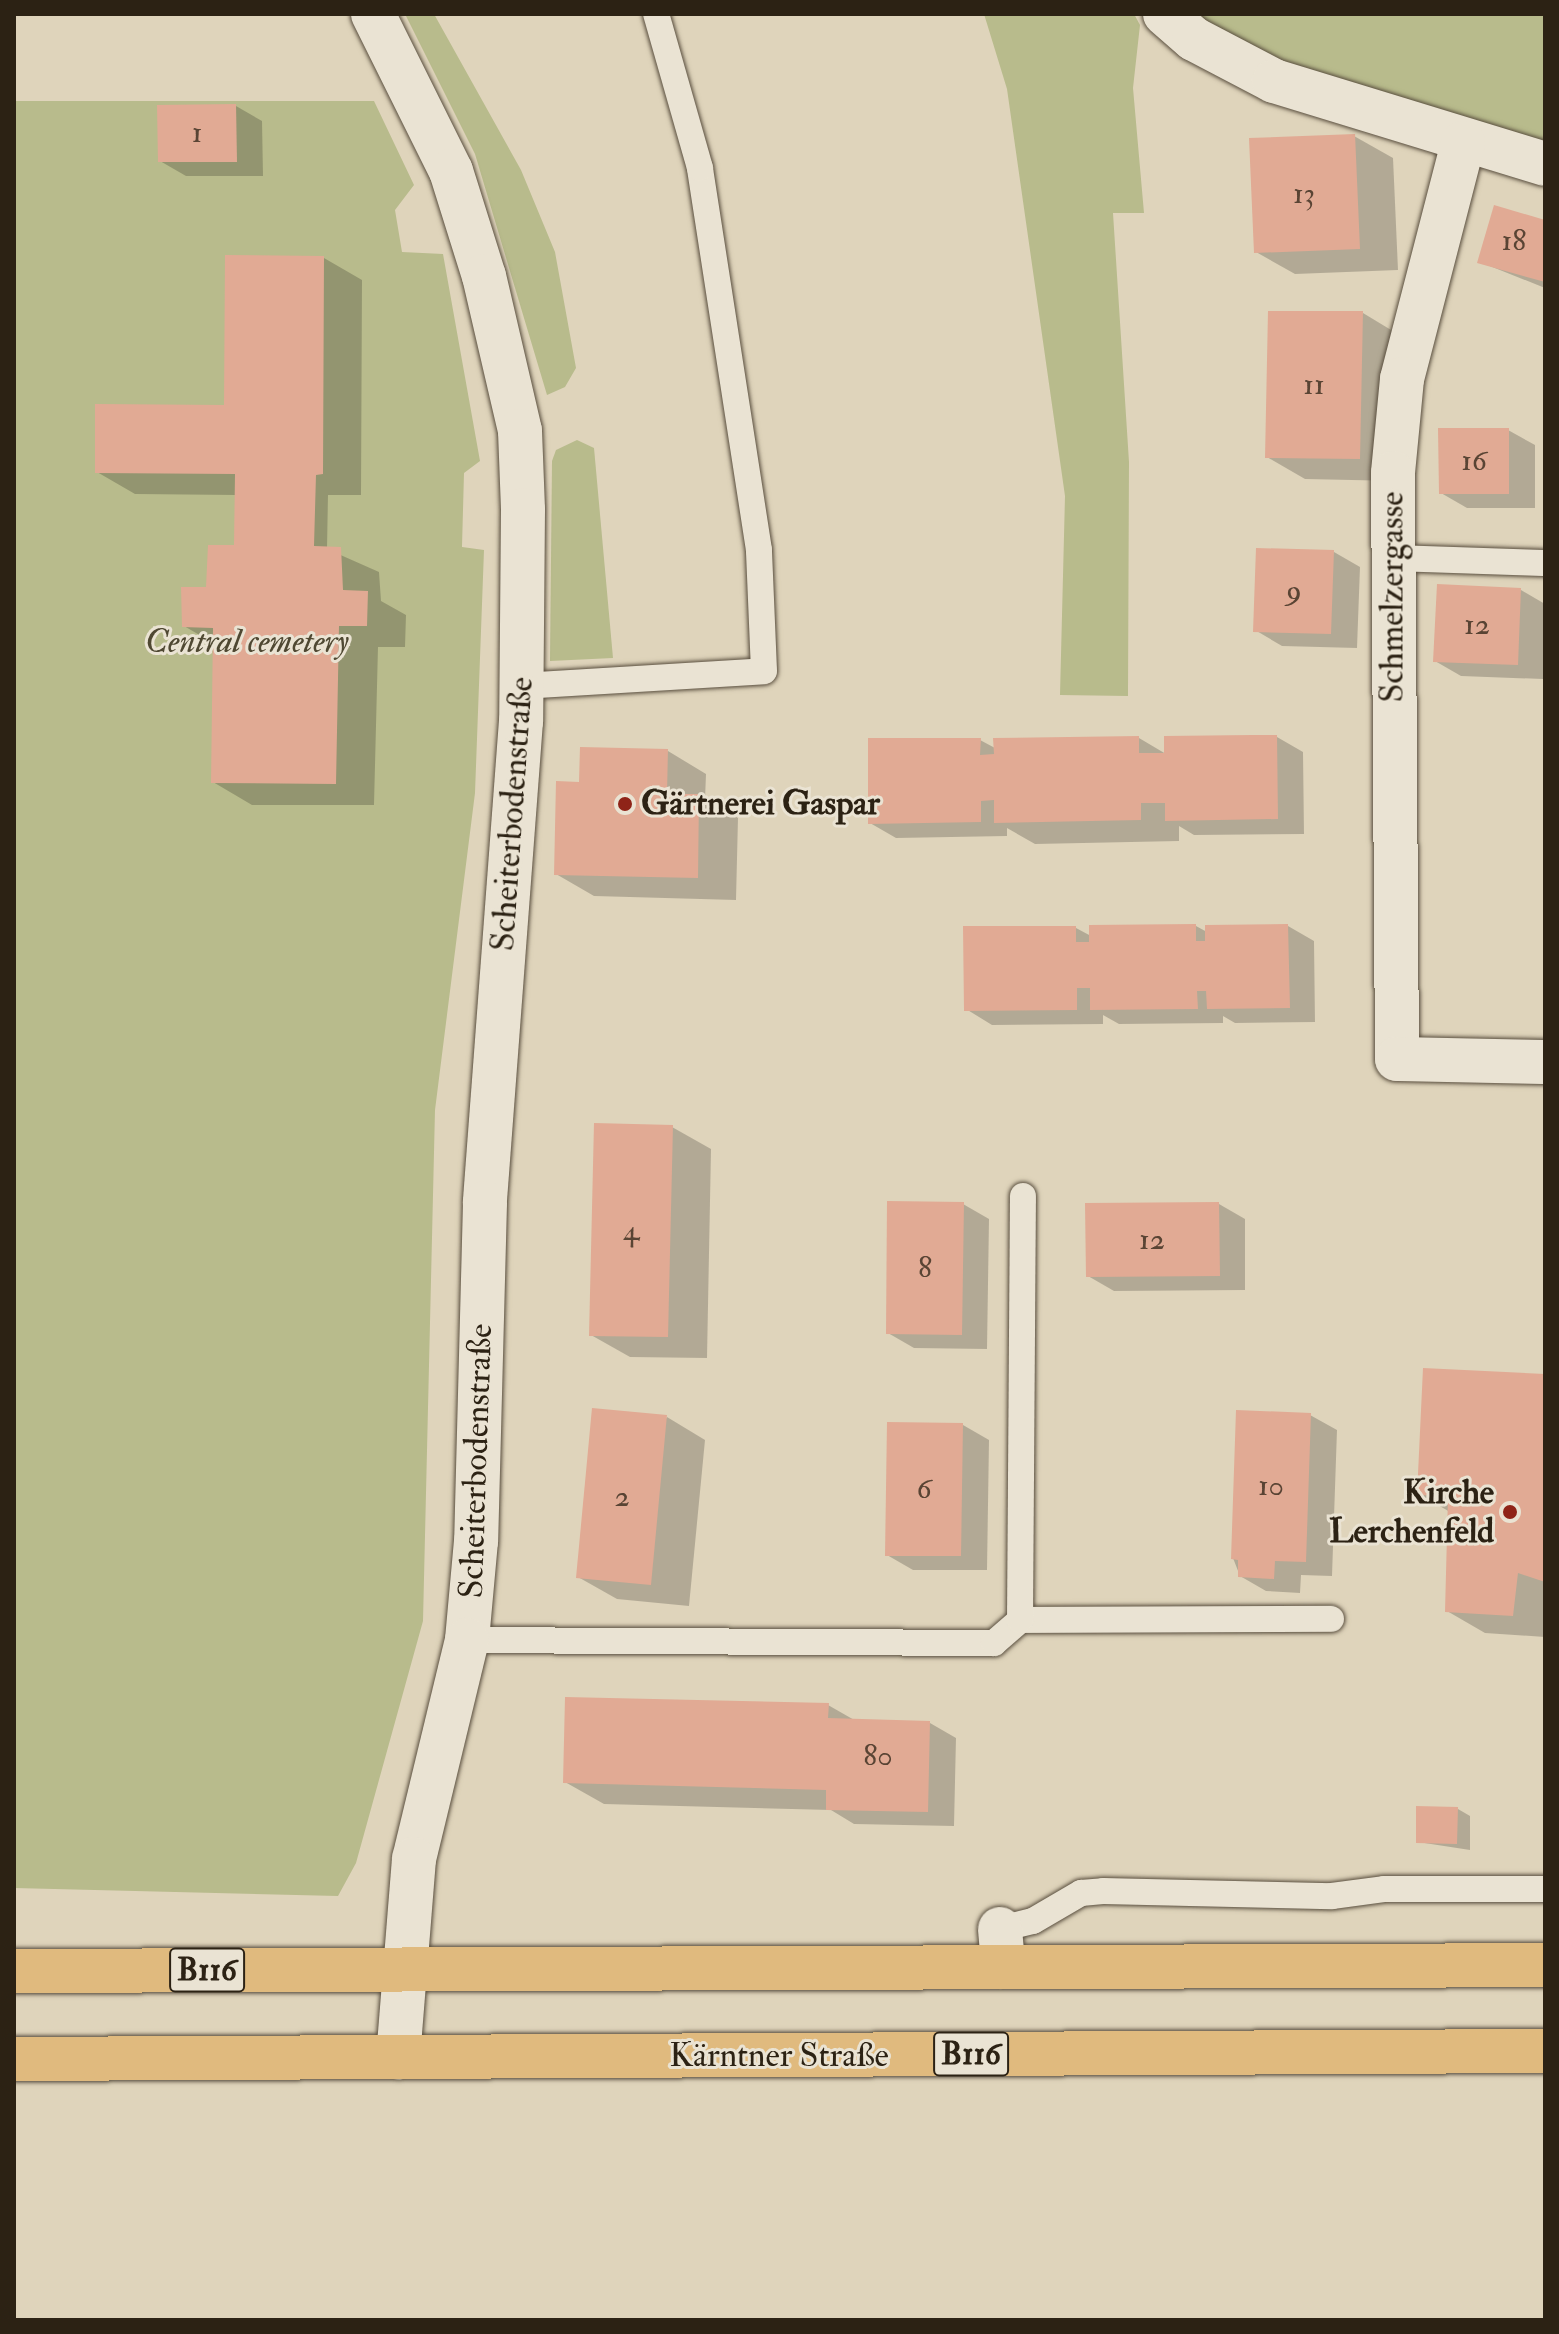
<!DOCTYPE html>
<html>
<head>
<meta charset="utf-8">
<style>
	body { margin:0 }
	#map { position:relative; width:1559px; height:2334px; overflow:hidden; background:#dfd4bb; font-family:"IM FELL Double Pica",serif }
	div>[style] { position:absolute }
	.green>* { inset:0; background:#b8bb8c }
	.shadow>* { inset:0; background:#0003 }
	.building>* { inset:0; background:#e1aa94 }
	.roads { filter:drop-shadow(0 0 2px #594e3e) drop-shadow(0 0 2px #594e3e) }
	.lane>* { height:26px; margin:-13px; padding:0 13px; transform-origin:13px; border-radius:13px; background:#eae3d3 }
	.street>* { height:44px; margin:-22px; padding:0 22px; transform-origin:22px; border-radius:22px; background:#eae3d3 }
	.primary>* { height:44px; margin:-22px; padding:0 22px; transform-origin:22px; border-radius:22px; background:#e0ba7e }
	.dots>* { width:22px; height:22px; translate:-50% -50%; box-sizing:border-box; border:4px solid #eae3d3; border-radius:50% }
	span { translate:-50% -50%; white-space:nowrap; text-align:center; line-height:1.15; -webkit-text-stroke:6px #eae3d3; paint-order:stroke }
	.number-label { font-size:30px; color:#594434 }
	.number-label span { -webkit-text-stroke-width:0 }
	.shield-label span { padding:2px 6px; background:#eae3d3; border:2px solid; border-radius:6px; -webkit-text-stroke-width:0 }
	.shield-label { font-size:32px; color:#2c2214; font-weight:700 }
	.street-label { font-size:34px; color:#2c2214 }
	.park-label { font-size:34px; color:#4f4832; font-style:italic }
	.poi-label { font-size:34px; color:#2c2214; font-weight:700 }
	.left { translate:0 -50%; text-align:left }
	.right { translate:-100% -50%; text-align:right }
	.frame { position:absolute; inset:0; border:16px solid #2c2214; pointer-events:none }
</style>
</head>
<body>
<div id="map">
	<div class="green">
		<div style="clip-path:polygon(405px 14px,434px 14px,521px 170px,555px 252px,576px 368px,565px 387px,547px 395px,475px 154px)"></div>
		<div style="clip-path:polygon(984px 14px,1134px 14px,1140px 25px,1133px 88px,1144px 213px,1113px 213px,1129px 462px,1128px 696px,1060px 695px,1065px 496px,1007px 89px)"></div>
		<div style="clip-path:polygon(1184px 14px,1545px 14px,1545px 148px,1266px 60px)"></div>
		<div style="clip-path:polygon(14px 101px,374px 101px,414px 185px,395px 210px,402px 252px,443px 254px,480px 461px,464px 473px,462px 547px,484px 550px,475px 793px,435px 1110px,423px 1621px,356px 1863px,338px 1896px,14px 1888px)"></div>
		<div style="clip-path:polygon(577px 440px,594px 448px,613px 658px,550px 661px,552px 461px,556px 450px)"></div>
	</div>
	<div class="shadow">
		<div style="clip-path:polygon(236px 106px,262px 121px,263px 176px,186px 176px,160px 161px)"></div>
		<div style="clip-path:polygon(1354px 136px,1393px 158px,1398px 270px,1295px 274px,1256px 252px)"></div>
		<div style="clip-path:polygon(1545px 222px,1545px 288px,1480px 262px)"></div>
		<div style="clip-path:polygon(324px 258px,362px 280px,361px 495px,328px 495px,327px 549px,379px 572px,381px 601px,406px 615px,405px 647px,378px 647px,374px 805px,252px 805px,213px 782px,215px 644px,184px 626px,243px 548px,236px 495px,135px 494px,97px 472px,226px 407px)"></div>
		<div style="clip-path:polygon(1363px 313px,1401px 336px,1398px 481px,1305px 479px,1267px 457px)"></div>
		<div style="clip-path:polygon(1508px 430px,1535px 445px,1535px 508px,1467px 508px,1441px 493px)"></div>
		<div style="clip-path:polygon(1334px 552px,1360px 567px,1357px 648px,1282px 646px,1255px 630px)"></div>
		<div style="clip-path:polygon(1521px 590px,1545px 604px,1543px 679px,1461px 676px,1435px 661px)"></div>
		<div style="clip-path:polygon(1277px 737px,1303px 752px,1304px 834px,1194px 835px,1179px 826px,1179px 841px,1035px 844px,1007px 828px,1007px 836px,896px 838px,870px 823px,980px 740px,995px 748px,1139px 738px,1166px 754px)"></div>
		<div style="clip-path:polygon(668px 751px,706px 774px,705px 800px,738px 818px,736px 900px,594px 896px,556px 874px,581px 784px)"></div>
		<div style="clip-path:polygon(1196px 926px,1207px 932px,1288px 926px,1314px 941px,1315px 1022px,1235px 1023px,1223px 1016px,1223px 1023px,1119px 1024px,1103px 1015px,1103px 1024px,992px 1025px,966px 1009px,1076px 928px,1091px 936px)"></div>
		<div style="clip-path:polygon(672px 1127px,711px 1149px,707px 1358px,630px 1357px,591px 1335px)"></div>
		<div style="clip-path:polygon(963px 1204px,989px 1219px,987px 1349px,914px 1348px,888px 1333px)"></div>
		<div style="clip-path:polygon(1219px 1204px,1245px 1219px,1245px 1290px,1114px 1291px,1088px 1276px)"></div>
		<div style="clip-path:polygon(1545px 1377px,1545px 1637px,1485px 1633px,1447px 1611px,1450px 1512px,1419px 1494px)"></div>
		<div style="clip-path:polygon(1310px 1415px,1337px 1430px,1332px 1576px,1301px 1575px,1300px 1593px,1266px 1591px,1240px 1576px,1233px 1558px)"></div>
		<div style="clip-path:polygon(667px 1417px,705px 1440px,689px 1606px,617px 1599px,578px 1577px)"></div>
		<div style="clip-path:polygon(963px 1425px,989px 1440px,987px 1570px,913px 1570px,887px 1555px)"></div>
		<div style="clip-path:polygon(828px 1705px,856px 1721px,930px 1723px,956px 1738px,954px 1826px,854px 1824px,831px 1810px,604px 1804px,565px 1782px)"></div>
		<div style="clip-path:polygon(1458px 1809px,1470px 1816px,1470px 1850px,1418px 1842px)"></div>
	</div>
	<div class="building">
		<div style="clip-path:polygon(236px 104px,237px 162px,158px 162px,157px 105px)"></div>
		<div style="clip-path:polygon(1355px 134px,1360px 249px,1254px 253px,1249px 138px)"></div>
		<div style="clip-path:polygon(1494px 205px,1545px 220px,1545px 282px,1477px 263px)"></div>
		<div style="clip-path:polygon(225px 255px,324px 256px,323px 474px,316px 475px,314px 546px,341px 547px,343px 590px,368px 591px,367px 626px,339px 626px,336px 784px,211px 783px,213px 628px,182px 627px,181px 587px,206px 587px,208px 545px,234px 545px,235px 474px,95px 473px,95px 404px,224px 405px)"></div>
		<div style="clip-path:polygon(1268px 311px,1363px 311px,1360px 459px,1265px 458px)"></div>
		<div style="clip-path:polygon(1438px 428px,1509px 428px,1509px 494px,1439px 494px)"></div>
		<div style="clip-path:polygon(1256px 548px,1334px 550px,1331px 634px,1253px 632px)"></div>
		<div style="clip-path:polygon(1437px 584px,1521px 588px,1518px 665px,1433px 662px)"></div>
		<div style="clip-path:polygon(1252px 735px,1277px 735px,1278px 819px,1165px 821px,1165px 803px,1141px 803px,1141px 820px,994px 823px,994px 800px,981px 801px,981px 822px,868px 824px,868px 738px,981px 738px,980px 755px,994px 754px,993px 738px,1139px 736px,1139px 753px,1164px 753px,1164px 736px)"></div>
		<div style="clip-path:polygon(580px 747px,668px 749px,667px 794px,699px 794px,698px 878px,554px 875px,556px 781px,579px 782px)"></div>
		<div style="clip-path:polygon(1196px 924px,1196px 941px,1205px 941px,1205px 925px,1288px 924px,1290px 1008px,1207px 1009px,1206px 991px,1197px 991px,1198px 1009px,1090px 1010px,1090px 988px,1077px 988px,1077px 1010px,964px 1011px,963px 926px,1076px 926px,1076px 942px,1089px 942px,1089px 925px)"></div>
		<div style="clip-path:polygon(594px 1123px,673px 1125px,668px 1337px,589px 1336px)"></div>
		<div style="clip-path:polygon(887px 1201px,964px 1202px,962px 1335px,886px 1334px)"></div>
		<div style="clip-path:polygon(1219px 1202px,1220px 1276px,1086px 1277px,1085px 1203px)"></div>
		<div style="clip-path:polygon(1423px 1368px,1545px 1374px,1545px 1582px,1518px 1573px,1513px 1616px,1445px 1612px,1448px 1496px,1417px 1495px)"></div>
		<div style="clip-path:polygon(592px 1408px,667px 1415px,651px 1585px,576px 1578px)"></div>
		<div style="clip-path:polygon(1236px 1410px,1311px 1413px,1306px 1562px,1275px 1561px,1274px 1579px,1238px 1577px,1238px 1560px,1231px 1559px)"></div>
		<div style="clip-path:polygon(887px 1422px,963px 1423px,961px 1556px,885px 1556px)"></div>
		<div style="clip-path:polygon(565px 1697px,829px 1703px,828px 1718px,930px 1721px,928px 1812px,826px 1810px,826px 1790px,563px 1783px)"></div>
		<div style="clip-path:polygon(1416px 1806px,1458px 1807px,1457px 1844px,1416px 1843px)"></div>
	</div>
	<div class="roads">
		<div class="lane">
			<div style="left:1392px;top:558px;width:153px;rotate:1.9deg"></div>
			<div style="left:522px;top:686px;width:242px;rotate:-3.5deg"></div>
			<div style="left:764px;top:671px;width:121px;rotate:-92.4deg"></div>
			<div style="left:759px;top:550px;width:387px;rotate:-98.8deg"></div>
			<div style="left:700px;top:168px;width:160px;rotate:-105.9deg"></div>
			<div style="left:1020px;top:1620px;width:311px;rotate:-0.2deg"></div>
			<div style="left:467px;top:1640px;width:527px;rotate:0.33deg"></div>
			<div style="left:994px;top:1643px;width:35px;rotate:-41deg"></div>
			<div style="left:1020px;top:1620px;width:424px;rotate:-89.6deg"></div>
			<div style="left:1000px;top:1929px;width:34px;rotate:-14deg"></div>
			<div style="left:1033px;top:1921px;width:56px;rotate:-30.3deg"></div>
			<div style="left:1081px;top:1893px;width:22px;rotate:-5deg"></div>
			<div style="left:1103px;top:1891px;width:229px;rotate:1.3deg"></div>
			<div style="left:1332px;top:1896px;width:52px;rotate:-7.7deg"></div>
			<div style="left:1384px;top:1889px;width:161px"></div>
		</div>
		<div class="street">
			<div style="left:373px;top:14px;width:175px;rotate:63.6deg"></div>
			<div style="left:451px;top:171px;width:110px;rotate:72.6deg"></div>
			<div style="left:484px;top:276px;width:159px;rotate:76.9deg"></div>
			<div style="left:520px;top:431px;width:79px;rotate:87.8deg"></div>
			<div style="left:523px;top:510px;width:211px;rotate:90.5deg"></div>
			<div style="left:521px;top:721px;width:483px;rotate:94.3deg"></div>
			<div style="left:485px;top:1203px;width:338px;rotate:91.5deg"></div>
			<div style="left:476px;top:1541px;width:99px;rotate:95.2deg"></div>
			<div style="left:467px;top:1640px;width:225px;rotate:103.6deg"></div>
			<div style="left:414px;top:1859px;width:199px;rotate:94.6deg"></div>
			<div style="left:1165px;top:14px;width:38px;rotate:41deg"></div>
			<div style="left:1194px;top:39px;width:90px;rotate:27.7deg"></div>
			<div style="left:1274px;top:81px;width:283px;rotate:17deg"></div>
			<div style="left:1463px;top:143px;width:244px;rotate:104.5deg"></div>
			<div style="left:1402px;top:379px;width:94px;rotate:95.5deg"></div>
			<div style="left:1393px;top:473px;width:586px;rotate:89.61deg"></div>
			<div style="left:1397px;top:1059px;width:148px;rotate:1.2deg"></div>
			<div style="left:1000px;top:1929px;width:38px;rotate:85deg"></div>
		</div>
		<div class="primary">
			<div style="left:14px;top:1971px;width:1531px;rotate:-0.22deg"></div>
			<div style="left:14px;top:2059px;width:1531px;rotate:-0.3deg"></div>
		</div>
	</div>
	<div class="dots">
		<div style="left:625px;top:804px;background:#8f2418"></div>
		<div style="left:1510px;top:1512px;background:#8f2418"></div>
	</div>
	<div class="number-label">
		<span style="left:197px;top:133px">1</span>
		<span style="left:1304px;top:194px">13</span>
		<span style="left:1514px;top:241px">18</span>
		<span style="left:1314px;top:385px">11</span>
		<span style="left:1474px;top:461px">16</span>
		<span style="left:1294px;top:591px">9</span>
		<span style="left:1477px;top:625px">12</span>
		<span style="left:631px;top:1231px">4</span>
		<span style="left:1152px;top:1240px">12</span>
		<span style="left:925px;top:1268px">8</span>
		<span style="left:1271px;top:1486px">10</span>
		<span style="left:924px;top:1489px">6</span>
		<span style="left:622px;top:1497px">2</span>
		<span style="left:878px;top:1756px">80</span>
	</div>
	<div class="shield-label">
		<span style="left:207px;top:1970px">B116</span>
		<span style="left:971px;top:2054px">B116</span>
	</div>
	<div class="street-label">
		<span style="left:1392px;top:597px;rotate:-90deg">Schmelzergasse</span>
		<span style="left:512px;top:814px;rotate:-86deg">Scheiterbodenstraße</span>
		<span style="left:476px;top:1461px;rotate:-88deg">Scheiterbodenstraße</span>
		<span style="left:779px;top:2056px">Kärntner Straße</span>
	</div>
	<div class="park-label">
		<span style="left:247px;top:642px">Central cemetery</span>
	</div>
	<div class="poi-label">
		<span class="left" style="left:641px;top:804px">Gärtnerei Gaspar</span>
		<span class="right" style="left:1494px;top:1512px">Kirche<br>Lerchenfeld</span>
	</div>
	<div class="frame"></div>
</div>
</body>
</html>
